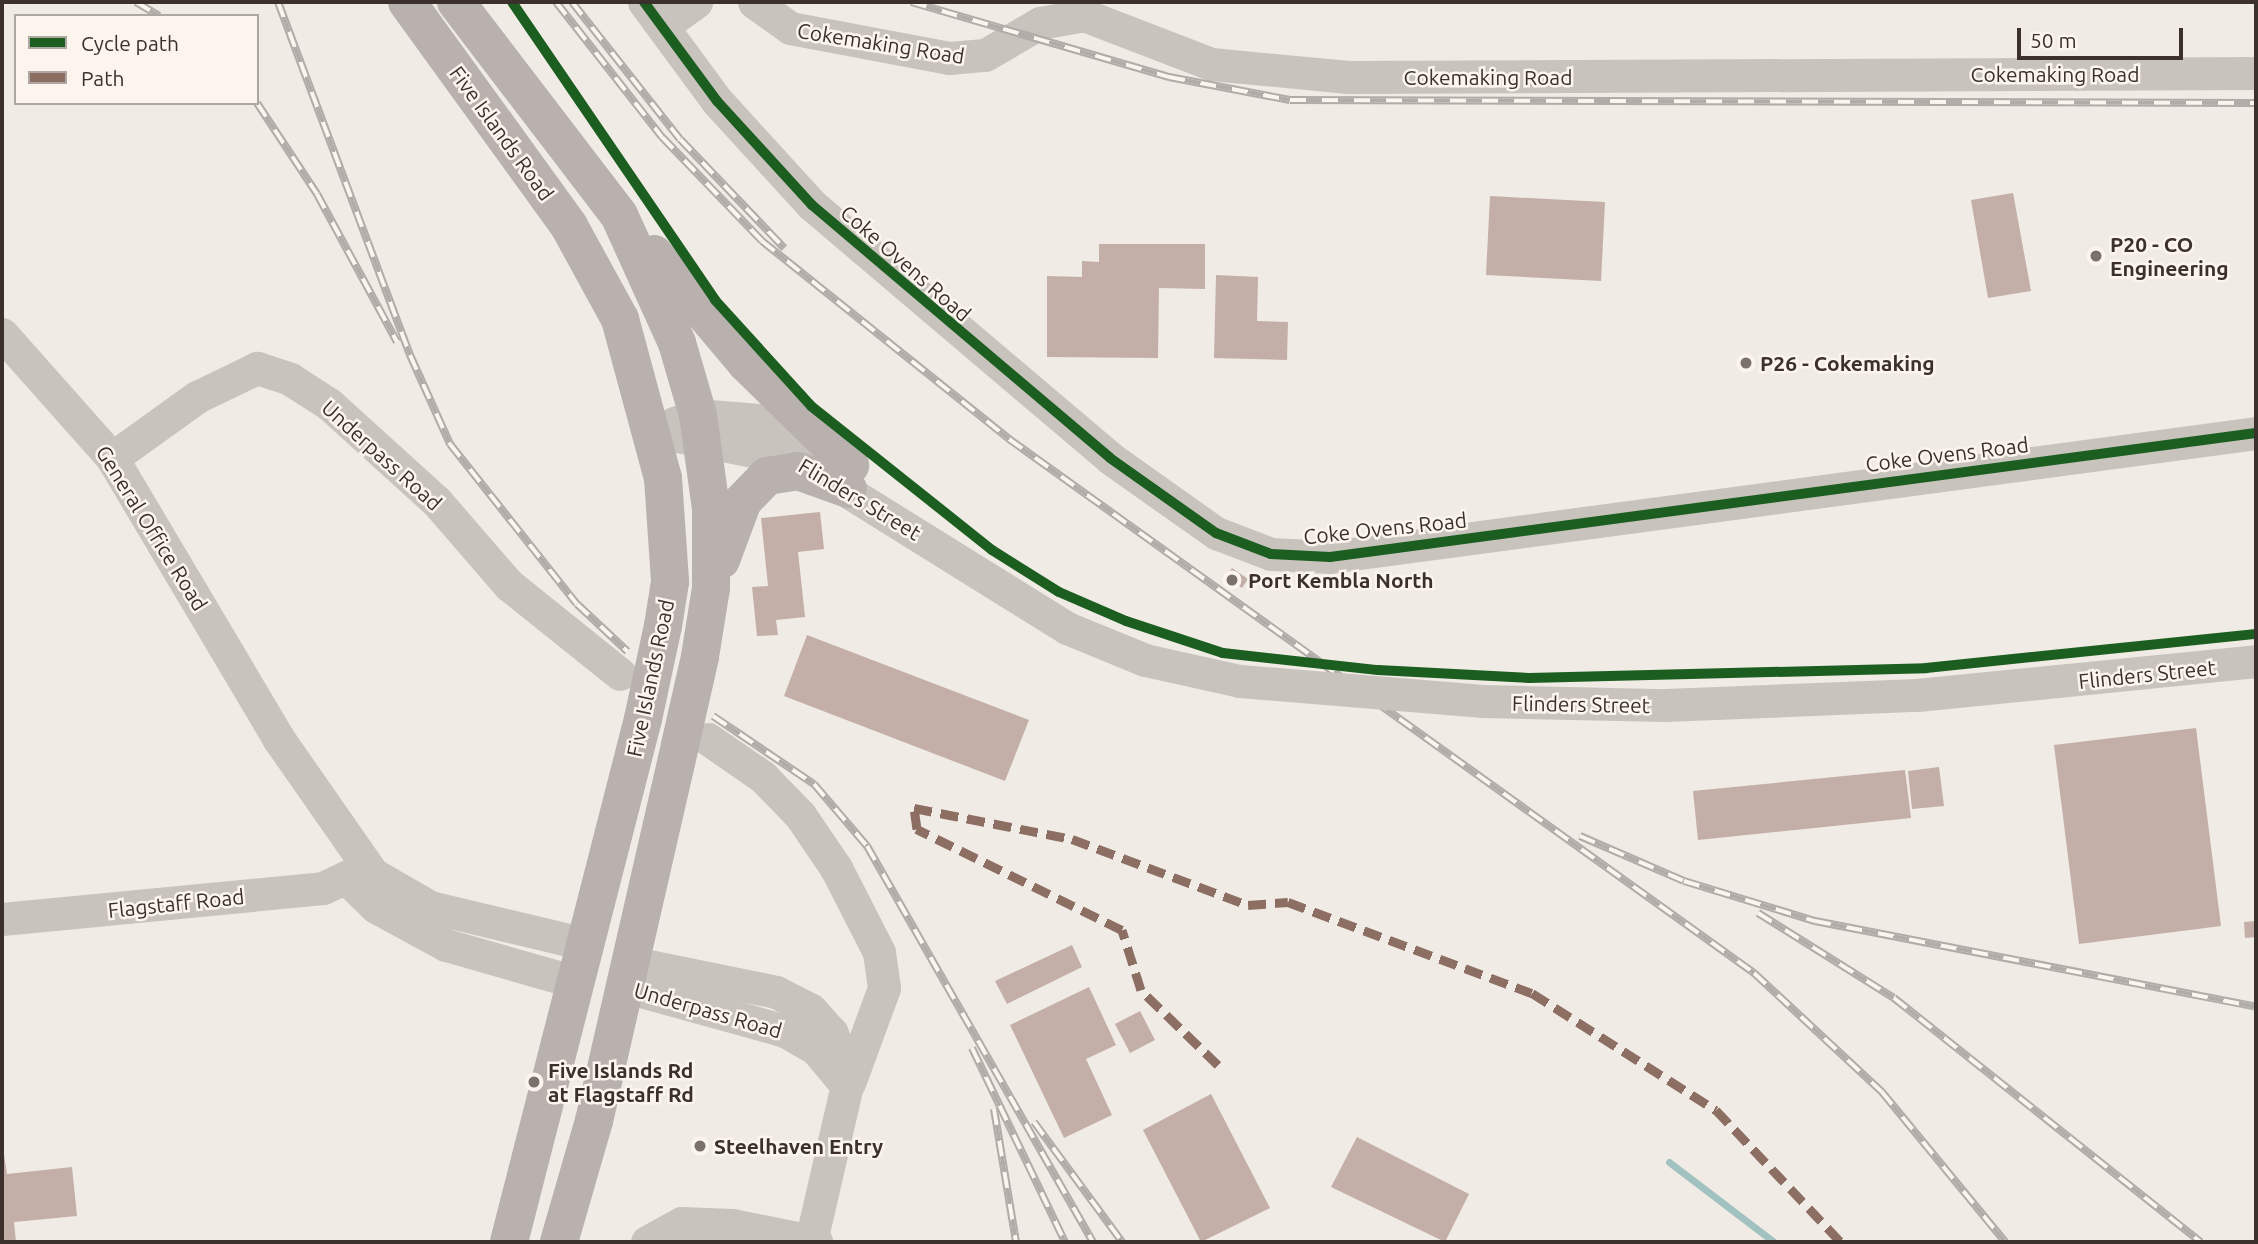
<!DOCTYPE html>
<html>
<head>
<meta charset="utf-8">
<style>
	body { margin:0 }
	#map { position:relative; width:2258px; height:1244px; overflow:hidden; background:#f0ebe5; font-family:Ubuntu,sans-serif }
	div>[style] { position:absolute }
	.stream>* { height:7px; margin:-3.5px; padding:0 3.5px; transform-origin:3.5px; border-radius:3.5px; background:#a1c2c1 }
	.building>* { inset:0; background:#c3afa7 }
	.minor>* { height:33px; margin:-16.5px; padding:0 16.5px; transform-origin:16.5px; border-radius:16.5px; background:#c9c3be }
	.major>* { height:38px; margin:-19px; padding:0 19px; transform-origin:19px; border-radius:19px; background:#b8b1ad }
	.rail>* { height:8px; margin-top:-4px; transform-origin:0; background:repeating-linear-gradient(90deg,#fbf5ee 0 16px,#b1aca8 0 32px); box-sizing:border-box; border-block:2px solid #b1aca8 }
	.minor-bridge>* { height:33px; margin:-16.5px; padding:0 16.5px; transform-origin:16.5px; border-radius:16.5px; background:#c9c3be }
	.major-bridge>* { height:38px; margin:-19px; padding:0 19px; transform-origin:19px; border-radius:19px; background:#b8b1ad }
	.quiet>* { height:9px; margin-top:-4.5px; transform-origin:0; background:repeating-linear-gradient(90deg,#8d6e63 0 18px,transparent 0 27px) }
	.cycleway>* { height:10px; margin:-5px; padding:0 5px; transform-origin:5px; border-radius:5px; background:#1b5e20 }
	.dots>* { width:19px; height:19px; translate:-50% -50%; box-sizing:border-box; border:4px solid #fbf5ee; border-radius:50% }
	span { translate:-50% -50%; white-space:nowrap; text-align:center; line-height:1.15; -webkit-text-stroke:5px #fbf5ee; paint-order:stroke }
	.street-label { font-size:21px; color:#3b302b }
	.poi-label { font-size:21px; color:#3b302b; font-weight:700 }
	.left { translate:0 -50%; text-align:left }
	.frame { position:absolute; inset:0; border:4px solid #3b302b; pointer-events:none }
	.legend { position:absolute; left:14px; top:14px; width:245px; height:91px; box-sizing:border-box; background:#fbf5ee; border:2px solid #aea6a0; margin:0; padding:9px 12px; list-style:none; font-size:21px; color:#3b302b }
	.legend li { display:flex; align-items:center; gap:14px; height:35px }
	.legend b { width:35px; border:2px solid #aea6a0 }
	.scale { position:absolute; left:2017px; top:28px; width:166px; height:32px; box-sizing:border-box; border:4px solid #3b302b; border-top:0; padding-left:9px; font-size:21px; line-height:24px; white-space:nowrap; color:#3b302b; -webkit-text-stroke:5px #fbf5ee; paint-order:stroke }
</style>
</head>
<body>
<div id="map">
	<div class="stream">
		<div style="left:1669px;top:1162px;width:132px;rotate:37.3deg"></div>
	</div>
	<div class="building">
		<div style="clip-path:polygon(2013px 193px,2031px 291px,1988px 298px,1971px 200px)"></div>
		<div style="clip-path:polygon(1490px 196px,1605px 202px,1601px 281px,1486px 275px)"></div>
		<div style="clip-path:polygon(1099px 244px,1205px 244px,1205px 289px,1159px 288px,1158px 358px,1047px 357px,1047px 276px,1082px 277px,1082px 261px,1099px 262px)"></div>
		<div style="clip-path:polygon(1216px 275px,1258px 277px,1257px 321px,1288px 322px,1287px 360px,1214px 358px)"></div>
		<div style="clip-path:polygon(820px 512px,824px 549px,798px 552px,805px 617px,776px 620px,778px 635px,757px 636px,752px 587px,768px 586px,761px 518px)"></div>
		<div style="clip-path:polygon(1232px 568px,1248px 579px,1242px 588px,1226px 577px)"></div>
		<div style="clip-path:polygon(807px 635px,1029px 720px,1005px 781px,784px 696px)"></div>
		<div style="clip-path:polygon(2196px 728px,2221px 926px,2079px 944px,2054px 745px)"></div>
		<div style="clip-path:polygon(1939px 767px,1944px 806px,1912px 809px,1908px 771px)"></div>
		<div style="clip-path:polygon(1905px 770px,1911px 818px,1698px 840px,1693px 791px)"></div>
		<div style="clip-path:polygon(2256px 921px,2256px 937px,2245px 938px,2244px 922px)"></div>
		<div style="clip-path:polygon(1072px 945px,1082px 967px,1007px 1004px,995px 981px)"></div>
		<div style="clip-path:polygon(1089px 987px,1116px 1045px,1086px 1059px,1112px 1115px,1064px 1138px,1010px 1025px)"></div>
		<div style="clip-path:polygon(1140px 1011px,1155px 1040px,1130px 1053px,1115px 1024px)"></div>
		<div style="clip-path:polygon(1211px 1094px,1270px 1208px,1201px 1242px,1143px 1130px)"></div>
		<div style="clip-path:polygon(1357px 1137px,1469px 1194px,1445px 1242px,1331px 1187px)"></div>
		<div style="clip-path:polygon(2px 1141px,7px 1174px,72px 1167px,77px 1216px,14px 1222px,16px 1242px,2px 1242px)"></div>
	</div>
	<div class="minor">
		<div style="left:644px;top:2px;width:123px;rotate:53.6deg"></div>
		<div style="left:717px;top:101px;width:141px;rotate:47.6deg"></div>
		<div style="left:812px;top:205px;width:391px;rotate:40.3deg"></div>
		<div style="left:1110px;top:458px;width:130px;rotate:35.3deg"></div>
		<div style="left:1216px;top:533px;width:59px;rotate:20.9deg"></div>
		<div style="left:1271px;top:554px;width:59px;rotate:2.9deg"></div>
		<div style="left:1330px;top:557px;width:934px;rotate:-7.63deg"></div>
		<div style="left:754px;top:2px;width:44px;rotate:35.8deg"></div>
		<div style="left:790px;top:28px;width:162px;rotate:10.7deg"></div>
		<div style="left:949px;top:58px;width:36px;rotate:-5deg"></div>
		<div style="left:985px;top:55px;width:64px;rotate:-30.2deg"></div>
		<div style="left:1040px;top:23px;width:45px;rotate:-10.3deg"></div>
		<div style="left:1084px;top:15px;width:136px;rotate:21.1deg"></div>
		<div style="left:1211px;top:64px;width:138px;rotate:5.4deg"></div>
		<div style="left:1348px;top:77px;width:908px;rotate:-0.25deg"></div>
		<div style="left:663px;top:26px;width:41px;rotate:-36deg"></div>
		<div style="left:2px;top:334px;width:166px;rotate:48.4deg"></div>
		<div style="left:112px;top:458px;width:326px;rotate:59.3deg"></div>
		<div style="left:278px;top:738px;width:166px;rotate:55.1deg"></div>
		<div style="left:373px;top:874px;width:66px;rotate:30.1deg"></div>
		<div style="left:430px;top:907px;width:159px;rotate:13.4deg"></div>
		<div style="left:674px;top:423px;width:25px;rotate:-18deg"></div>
		<div style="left:698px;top:415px;width:61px;rotate:4.7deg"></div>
		<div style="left:759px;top:420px;width:69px;rotate:22.9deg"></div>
		<div style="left:652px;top:431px;width:148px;rotate:11.3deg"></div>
		<div style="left:797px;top:460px;width:318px;rotate:31.9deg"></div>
		<div style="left:1067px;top:628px;width:84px;rotate:22.3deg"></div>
		<div style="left:1145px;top:660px;width:97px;rotate:12.5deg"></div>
		<div style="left:112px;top:458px;width:105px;rotate:-35.7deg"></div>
		<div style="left:197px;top:397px;width:67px;rotate:-25.8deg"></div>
		<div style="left:257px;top:368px;width:35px;rotate:18deg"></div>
		<div style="left:290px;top:379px;width:46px;rotate:32.7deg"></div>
		<div style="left:329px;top:404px;width:146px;rotate:42.2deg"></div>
		<div style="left:437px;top:502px;width:110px;rotate:49.1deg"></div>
		<div style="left:509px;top:585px;width:142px;rotate:38.7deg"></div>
		<div style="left:1483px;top:701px;width:182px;rotate:1.3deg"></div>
		<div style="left:1665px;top:705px;width:252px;rotate:-2.3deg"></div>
		<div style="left:1917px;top:695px;width:341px;rotate:-5.7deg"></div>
		<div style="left:708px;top:739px;width:67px;rotate:34.6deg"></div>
		<div style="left:763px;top:777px;width:53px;rotate:45.8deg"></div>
		<div style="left:800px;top:815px;width:64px;rotate:55.8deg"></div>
		<div style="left:836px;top:868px;width:94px;rotate:62.9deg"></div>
		<div style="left:879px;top:952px;width:36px;rotate:82deg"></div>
		<div style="left:884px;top:988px;width:101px;rotate:110.2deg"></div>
		<div style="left:349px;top:881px;width:37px;rotate:44deg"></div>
		<div style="left:376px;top:907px;width:80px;rotate:28.5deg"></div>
		<div style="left:446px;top:945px;width:134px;rotate:16deg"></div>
		<div style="left:2px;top:919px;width:322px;rotate:-5.5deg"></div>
		<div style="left:323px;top:888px;width:49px;rotate:-25.5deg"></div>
		<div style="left:629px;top:962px;width:150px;rotate:11.5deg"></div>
		<div style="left:776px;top:992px;width:39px;rotate:27deg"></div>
		<div style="left:811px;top:1010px;width:31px;rotate:48deg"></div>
		<div style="left:832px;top:1033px;width:54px;rotate:73.9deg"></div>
		<div style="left:847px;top:1085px;width:160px;rotate:103deg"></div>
		<div style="left:623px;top:986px;width:168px;rotate:15.5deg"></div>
		<div style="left:785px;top:1031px;width:36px;rotate:30deg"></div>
		<div style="left:816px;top:1049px;width:40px;rotate:50deg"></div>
		<div style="left:647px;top:1242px;width:39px;rotate:-29deg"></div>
		<div style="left:681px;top:1223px;width:51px;rotate:2.2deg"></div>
		<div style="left:732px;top:1225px;width:86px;rotate:11.4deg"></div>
	</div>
	<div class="major">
		<div style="left:407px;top:2px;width:276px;rotate:54.1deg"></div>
		<div style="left:569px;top:226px;width:106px;rotate:61.3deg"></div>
		<div style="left:620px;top:319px;width:165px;rotate:74.9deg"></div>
		<div style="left:663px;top:478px;width:104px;rotate:86.1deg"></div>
		<div style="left:670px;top:582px;width:45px;rotate:99deg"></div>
		<div style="left:456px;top:2px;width:268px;rotate:52.6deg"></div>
		<div style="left:619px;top:215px;width:141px;rotate:65.6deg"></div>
		<div style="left:677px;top:343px;width:75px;rotate:73.7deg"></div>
		<div style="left:698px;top:415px;width:95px;rotate:82.1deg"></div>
		<div style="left:711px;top:509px;width:79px;rotate:90deg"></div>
		<div style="left:711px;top:588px;width:70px;rotate:99.1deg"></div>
		<div style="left:654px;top:254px;width:143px;rotate:49.8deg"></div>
		<div style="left:746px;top:363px;width:146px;rotate:44.4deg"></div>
		<div style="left:721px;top:560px;width:63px;rotate:-69.6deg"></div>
		<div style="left:743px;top:501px;width:35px;rotate:-46deg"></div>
		<div style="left:767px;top:476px;width:31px;rotate:-9deg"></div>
		<div style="left:798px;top:471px;width:53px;rotate:19.8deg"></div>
		<div style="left:509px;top:1242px;width:540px;rotate:-75.63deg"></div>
		<div style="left:559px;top:1242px;width:126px;rotate:-73.9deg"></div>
		<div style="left:594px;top:1121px;width:386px;rotate:-77.1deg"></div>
	</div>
	<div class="rail">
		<div style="left:136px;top:2px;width:27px;rotate:31deg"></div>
		<div style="left:278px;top:2px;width:377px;rotate:69.5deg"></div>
		<div style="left:410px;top:355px;width:98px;rotate:65.8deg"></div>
		<div style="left:450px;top:444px;width:204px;rotate:51.6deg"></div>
		<div style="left:577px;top:604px;width:69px;rotate:43.2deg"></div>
		<div style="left:556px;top:2px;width:172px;rotate:51.9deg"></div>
		<div style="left:662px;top:137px;width:144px;rotate:46.1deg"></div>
		<div style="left:762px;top:241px;width:317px;rotate:38.7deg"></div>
		<div style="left:1009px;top:439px;width:917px;rotate:35.63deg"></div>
		<div style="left:1754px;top:973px;width:175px;rotate:42.9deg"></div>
		<div style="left:1882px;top:1092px;width:194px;rotate:50.6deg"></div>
		<div style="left:572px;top:2px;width:174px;rotate:51.8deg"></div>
		<div style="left:680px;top:139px;width:151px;rotate:46.3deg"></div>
		<div style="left:911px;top:2px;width:269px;rotate:16.2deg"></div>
		<div style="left:1169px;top:77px;width:123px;rotate:10.8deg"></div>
		<div style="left:1290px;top:100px;width:966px;rotate:0.18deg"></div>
		<div style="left:257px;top:103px;width:109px;rotate:56.6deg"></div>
		<div style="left:317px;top:194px;width:168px;rotate:61.6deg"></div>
		<div style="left:713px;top:716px;width:122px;rotate:34deg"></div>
		<div style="left:814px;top:784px;width:82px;rotate:49.5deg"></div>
		<div style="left:867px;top:846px;width:456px;rotate:60.3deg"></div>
		<div style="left:1580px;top:836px;width:113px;rotate:23.4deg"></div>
		<div style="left:1684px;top:881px;width:137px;rotate:17deg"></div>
		<div style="left:1815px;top:921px;width:449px;rotate:11deg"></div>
		<div style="left:1758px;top:913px;width:160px;rotate:32deg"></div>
		<div style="left:1894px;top:998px;width:392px;rotate:38.5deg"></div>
		<div style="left:972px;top:1048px;width:215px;rotate:64.4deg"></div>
		<div style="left:994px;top:1109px;width:135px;rotate:80.6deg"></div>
		<div style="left:1034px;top:1122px;width:149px;rotate:53.7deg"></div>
	</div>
	<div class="minor-bridge">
		<div style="left:1240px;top:681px;width:244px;rotate:4.7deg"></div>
	</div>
	<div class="major-bridge">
		<div style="left:643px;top:719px;width:95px;rotate:-77.9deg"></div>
		<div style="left:680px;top:745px;width:90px;rotate:-77.2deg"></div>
	</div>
	<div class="quiet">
		<div style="left:1218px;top:1065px;width:107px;rotate:-135.8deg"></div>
		<div style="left:1141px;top:990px;width:63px;rotate:-107.6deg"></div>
		<div style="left:1122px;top:930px;width:229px;rotate:-153.8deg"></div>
		<div style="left:917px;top:829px;width:21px;rotate:-98deg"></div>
		<div style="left:914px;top:808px;width:161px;rotate:11.1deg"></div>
		<div style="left:1072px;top:839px;width:188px;rotate:20.6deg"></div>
		<div style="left:1248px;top:905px;width:40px;rotate:-4.3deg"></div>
		<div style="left:1288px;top:902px;width:260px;rotate:20.5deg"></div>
		<div style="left:1532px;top:993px;width:218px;rotate:32.5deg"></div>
		<div style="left:1716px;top:1110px;width:182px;rotate:46.6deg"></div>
	</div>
	<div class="cycleway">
		<div style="left:512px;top:2px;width:361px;rotate:55.7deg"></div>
		<div style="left:715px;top:300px;width:143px;rotate:47.8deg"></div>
		<div style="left:811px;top:406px;width:231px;rotate:38.5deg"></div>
		<div style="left:992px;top:550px;width:79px;rotate:32.1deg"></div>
		<div style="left:1059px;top:592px;width:73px;rotate:23.4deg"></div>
		<div style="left:1126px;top:621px;width:102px;rotate:18.3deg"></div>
		<div style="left:1223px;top:653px;width:156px;rotate:6.3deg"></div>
		<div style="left:1378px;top:670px;width:151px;rotate:3deg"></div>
		<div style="left:1529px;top:678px;width:397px;rotate:-1.4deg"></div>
		<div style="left:1926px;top:668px;width:332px;rotate:-5.9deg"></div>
		<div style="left:644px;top:2px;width:123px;rotate:53.6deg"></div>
		<div style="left:717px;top:101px;width:141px;rotate:47.6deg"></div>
		<div style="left:812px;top:205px;width:391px;rotate:40.3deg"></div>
		<div style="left:1110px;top:458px;width:130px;rotate:35.3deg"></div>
		<div style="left:1216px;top:533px;width:59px;rotate:20.9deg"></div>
		<div style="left:1271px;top:554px;width:59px;rotate:2.9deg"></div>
		<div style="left:1330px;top:557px;width:934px;rotate:-7.63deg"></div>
	</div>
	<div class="dots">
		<div style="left:2096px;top:256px;background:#7a716c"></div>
		<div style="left:1746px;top:363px;background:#7a716c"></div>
		<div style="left:1232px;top:580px;background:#7a716c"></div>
		<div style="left:534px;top:1082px;background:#7a716c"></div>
		<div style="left:700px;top:1146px;background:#7a716c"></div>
	</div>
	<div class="street-label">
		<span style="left:881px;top:43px;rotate:9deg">Cokemaking Road</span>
		<span style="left:2055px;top:74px">Cokemaking Road</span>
		<span style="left:1488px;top:77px">Cokemaking Road</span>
		<span style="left:502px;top:133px;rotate:54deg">Five Islands Road</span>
		<span style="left:906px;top:263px;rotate:41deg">Coke Ovens Road</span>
		<span style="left:1947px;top:454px;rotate:-7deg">Coke Ovens Road</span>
		<span style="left:382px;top:455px;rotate:42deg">Underpass Road</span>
		<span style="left:860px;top:499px;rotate:31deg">Flinders Street</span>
		<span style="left:152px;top:528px;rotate:58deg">General Office Road</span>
		<span style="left:1385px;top:528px;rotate:-6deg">Coke Ovens Road</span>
		<span style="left:2147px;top:674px;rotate:-6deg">Flinders Street</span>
		<span style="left:650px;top:678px;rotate:-78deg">Five Islands Road</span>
		<span style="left:1581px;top:704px;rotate:1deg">Flinders Street</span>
		<span style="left:176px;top:903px;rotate:-6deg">Flagstaff Road</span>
		<span style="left:708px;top:1010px;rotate:16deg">Underpass Road</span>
	</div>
	<div class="poi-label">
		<span class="left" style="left:2110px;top:256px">P20 - CO<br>Engineering</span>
		<span class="left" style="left:1760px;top:363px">P26 - Cokemaking</span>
		<span class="left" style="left:1248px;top:580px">Port Kembla North</span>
		<span class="left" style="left:548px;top:1082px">Five Islands Rd<br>at Flagstaff Rd</span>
		<span class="left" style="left:714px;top:1146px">Steelhaven Entry</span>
	</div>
	<div class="frame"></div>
	<ul class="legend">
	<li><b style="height:9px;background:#1b5e20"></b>Cycle path</li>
	<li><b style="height:9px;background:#8d6e63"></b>Path</li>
	</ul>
	<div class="scale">50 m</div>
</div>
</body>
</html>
